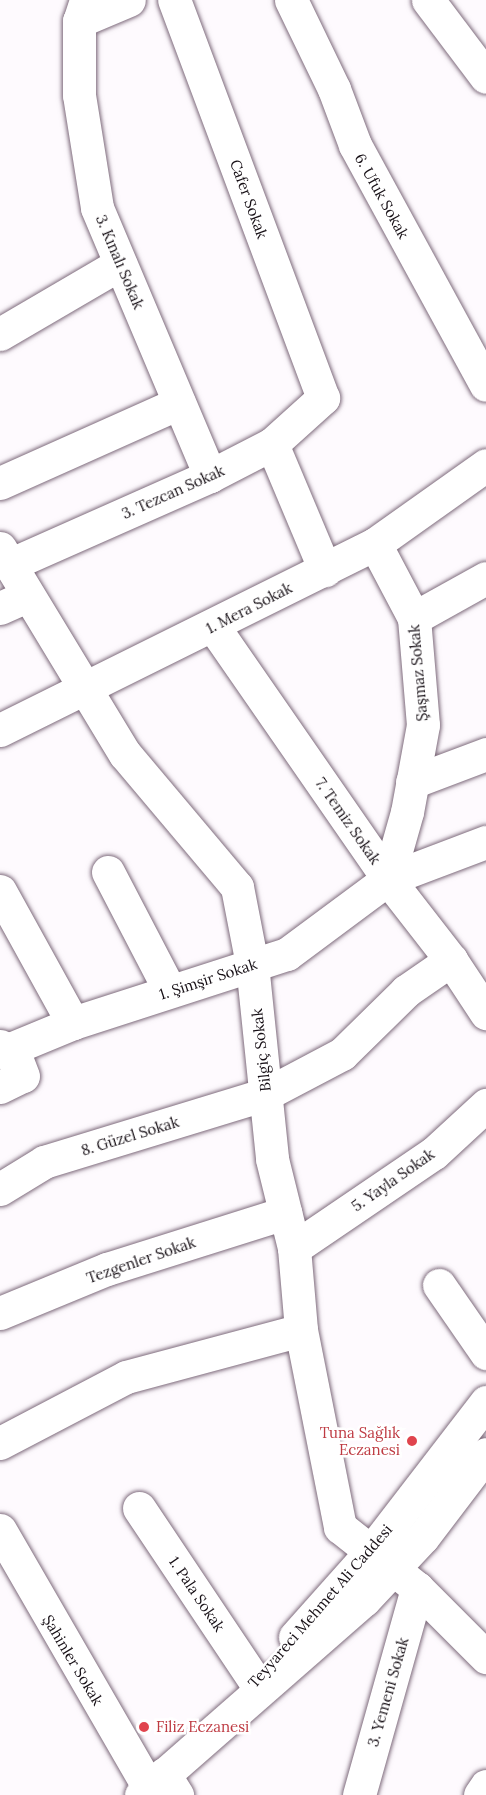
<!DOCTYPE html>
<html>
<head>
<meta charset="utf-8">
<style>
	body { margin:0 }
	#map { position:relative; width:486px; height:1795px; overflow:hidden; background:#fefafe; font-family:Lora,serif }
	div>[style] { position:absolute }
	.roads { filter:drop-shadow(0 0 2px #7e6b7c) drop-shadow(0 0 2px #7e6b7c) }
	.minor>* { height:33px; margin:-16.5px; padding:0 16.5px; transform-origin:16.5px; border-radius:16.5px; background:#fff }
	.major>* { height:33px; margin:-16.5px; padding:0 16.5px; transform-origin:16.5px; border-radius:16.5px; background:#fff }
	.dots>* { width:16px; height:16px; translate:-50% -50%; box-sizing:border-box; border:3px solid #fff; border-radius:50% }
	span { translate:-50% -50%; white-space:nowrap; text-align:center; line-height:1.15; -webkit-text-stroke:5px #fff; paint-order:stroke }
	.street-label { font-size:15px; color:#160f15 }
	.health-label { font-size:15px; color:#be3a42 }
	.right { translate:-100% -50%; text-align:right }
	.left { translate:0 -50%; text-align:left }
</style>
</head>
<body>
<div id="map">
	<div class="roads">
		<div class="minor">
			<div style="left:86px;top:0;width:22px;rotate:108deg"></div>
			<div style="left:79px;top:21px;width:74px;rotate:90deg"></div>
			<div style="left:79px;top:95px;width:114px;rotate:80.9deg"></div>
			<div style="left:97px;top:208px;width:291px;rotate:67.1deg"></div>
			<div style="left:291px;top:0;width:99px;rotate:64.2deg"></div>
			<div style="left:334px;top:89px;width:60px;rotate:69.4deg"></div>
			<div style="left:355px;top:145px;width:273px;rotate:61.4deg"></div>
			<div style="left:428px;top:0;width:96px;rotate:53deg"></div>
			<div style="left:79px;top:21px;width:54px;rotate:-22.8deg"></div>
			<div style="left:0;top:334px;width:139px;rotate:-30.3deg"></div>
			<div style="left:272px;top:444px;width:137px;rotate:67.2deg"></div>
			<div style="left:0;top:483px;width:196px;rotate:-24.1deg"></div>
			<div style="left:375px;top:544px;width:84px;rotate:62.2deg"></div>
			<div style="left:414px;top:618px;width:107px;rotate:85.2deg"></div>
			<div style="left:423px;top:725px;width:88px;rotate:100.4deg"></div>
			<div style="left:407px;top:812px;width:70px;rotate:105.8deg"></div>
			<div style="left:0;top:548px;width:241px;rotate:58.8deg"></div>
			<div style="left:125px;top:754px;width:174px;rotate:49.9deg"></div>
			<div style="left:237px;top:887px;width:78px;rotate:79deg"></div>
			<div style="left:252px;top:964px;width:196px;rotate:84.1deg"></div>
			<div style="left:272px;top:1159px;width:92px;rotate:76.1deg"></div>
			<div style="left:294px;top:1248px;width:82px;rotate:85.1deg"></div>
			<div style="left:301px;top:1330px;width:201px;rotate:78.8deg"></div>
			<div style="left:340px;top:1527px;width:98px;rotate:38.4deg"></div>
			<div style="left:417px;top:1588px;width:98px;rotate:45deg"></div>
			<div style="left:9px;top:565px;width:220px;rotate:-23.9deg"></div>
			<div style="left:210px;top:476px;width:70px;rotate:-27.3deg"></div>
			<div style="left:272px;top:444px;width:69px;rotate:-42deg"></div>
			<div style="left:323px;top:398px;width:425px;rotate:-110.5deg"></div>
			<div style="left:0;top:608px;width:30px;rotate:-24deg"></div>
			<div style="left:414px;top:618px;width:82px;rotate:-29.1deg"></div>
			<div style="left:213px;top:626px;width:308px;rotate:55.3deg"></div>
			<div style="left:388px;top:879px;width:103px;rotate:52.1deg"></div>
			<div style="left:451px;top:960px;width:64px;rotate:56.6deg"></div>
			<div style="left:0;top:730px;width:419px;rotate:-26.4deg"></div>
			<div style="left:375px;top:544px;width:136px;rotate:-35.4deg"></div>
			<div style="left:412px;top:782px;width:79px;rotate:-20.7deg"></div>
			<div style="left:108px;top:872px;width:134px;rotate:62.5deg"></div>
			<div style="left:0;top:891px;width:151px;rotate:61.1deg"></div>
			<div style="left:0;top:1046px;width:7px;rotate:63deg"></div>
			<div style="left:3px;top:1052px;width:76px;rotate:-22.5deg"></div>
			<div style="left:73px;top:1023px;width:225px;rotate:-17.9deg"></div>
			<div style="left:287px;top:954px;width:126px;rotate:-36.6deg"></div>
			<div style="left:388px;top:879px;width:105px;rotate:-20.7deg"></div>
			<div style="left:0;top:1087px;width:25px;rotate:-26deg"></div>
			<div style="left:23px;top:1076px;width:30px;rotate:-111deg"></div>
			<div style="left:0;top:1189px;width:52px;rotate:-31.5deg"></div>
			<div style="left:44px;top:1162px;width:232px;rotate:-17deg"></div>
			<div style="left:266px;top:1094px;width:86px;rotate:-27.8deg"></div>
			<div style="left:342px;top:1054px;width:90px;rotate:-44.5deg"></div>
			<div style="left:406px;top:991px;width:55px;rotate:-34.6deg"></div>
			<div style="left:294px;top:1248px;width:169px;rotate:-34.2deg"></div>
			<div style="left:434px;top:1153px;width:71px;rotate:-42.7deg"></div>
			<div style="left:439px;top:1285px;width:83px;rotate:55.3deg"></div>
			<div style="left:0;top:1313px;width:116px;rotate:-22.4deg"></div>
			<div style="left:107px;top:1269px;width:187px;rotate:-17.5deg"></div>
			<div style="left:0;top:1443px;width:142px;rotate:-27.6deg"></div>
			<div style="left:126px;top:1377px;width:181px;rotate:-15deg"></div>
			<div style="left:139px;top:1508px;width:208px;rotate:56.2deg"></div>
			<div style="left:0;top:1530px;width:298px;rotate:60deg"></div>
			<div style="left:164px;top:1774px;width:25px;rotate:58deg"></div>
			<div style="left:359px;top:1795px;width:215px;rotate:-74.3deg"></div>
			<div style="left:480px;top:1795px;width:11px;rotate:-56deg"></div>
		</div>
		<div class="major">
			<div style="left:295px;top:1637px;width:111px;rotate:-48.3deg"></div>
			<div style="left:369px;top:1554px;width:192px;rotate:-52.4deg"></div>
			<div style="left:141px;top:1795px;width:296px;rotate:-41.2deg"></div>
			<div style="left:364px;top:1600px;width:86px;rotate:-46.9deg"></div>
			<div style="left:423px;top:1537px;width:104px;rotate:-52.8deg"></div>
		</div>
	</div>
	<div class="dots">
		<div style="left:412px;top:1441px;background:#e0444e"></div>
		<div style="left:144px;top:1727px;background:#e0444e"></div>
	</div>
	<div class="street-label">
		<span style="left:382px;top:196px;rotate:61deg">6. Ufuk Sokak</span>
		<span style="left:249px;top:199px;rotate:70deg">Cafer Sokak</span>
		<span style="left:120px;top:262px;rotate:67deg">3. Kınalı Sokak</span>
		<span style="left:173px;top:492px;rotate:-24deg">3. Tezcan Sokak</span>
		<span style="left:249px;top:608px;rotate:-27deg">1. Mera Sokak</span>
		<span style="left:418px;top:673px;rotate:-95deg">Şaşmaz Sokak</span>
		<span style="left:348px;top:821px;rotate:55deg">7. Temiz Sokak</span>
		<span style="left:208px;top:979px;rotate:-18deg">1. Şimşir Sokak</span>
		<span style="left:261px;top:1050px;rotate:-96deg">Bilgiç Sokak</span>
		<span style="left:130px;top:1136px;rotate:-17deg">8. Güzel Sokak</span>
		<span style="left:393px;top:1180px;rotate:-35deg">5. Yayla Sokak</span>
		<span style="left:141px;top:1260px;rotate:-19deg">Tezgenler Sokak</span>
		<span style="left:197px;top:1594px;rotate:56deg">1. Pala Sokak</span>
		<span style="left:320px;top:1606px;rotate:-49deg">Teyyareci Mehmet Ali Caddesi</span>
		<span style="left:73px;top:1660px;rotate:59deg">Şahinler Sokak</span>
		<span style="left:388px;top:1692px;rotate:-74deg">3. Yemeni Sokak</span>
	</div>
	<div class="health-label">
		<span class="right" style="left:400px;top:1441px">Tuna Sağlık<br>Eczanesi</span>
		<span class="left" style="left:156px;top:1727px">Filiz Eczanesi</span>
	</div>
</div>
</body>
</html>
